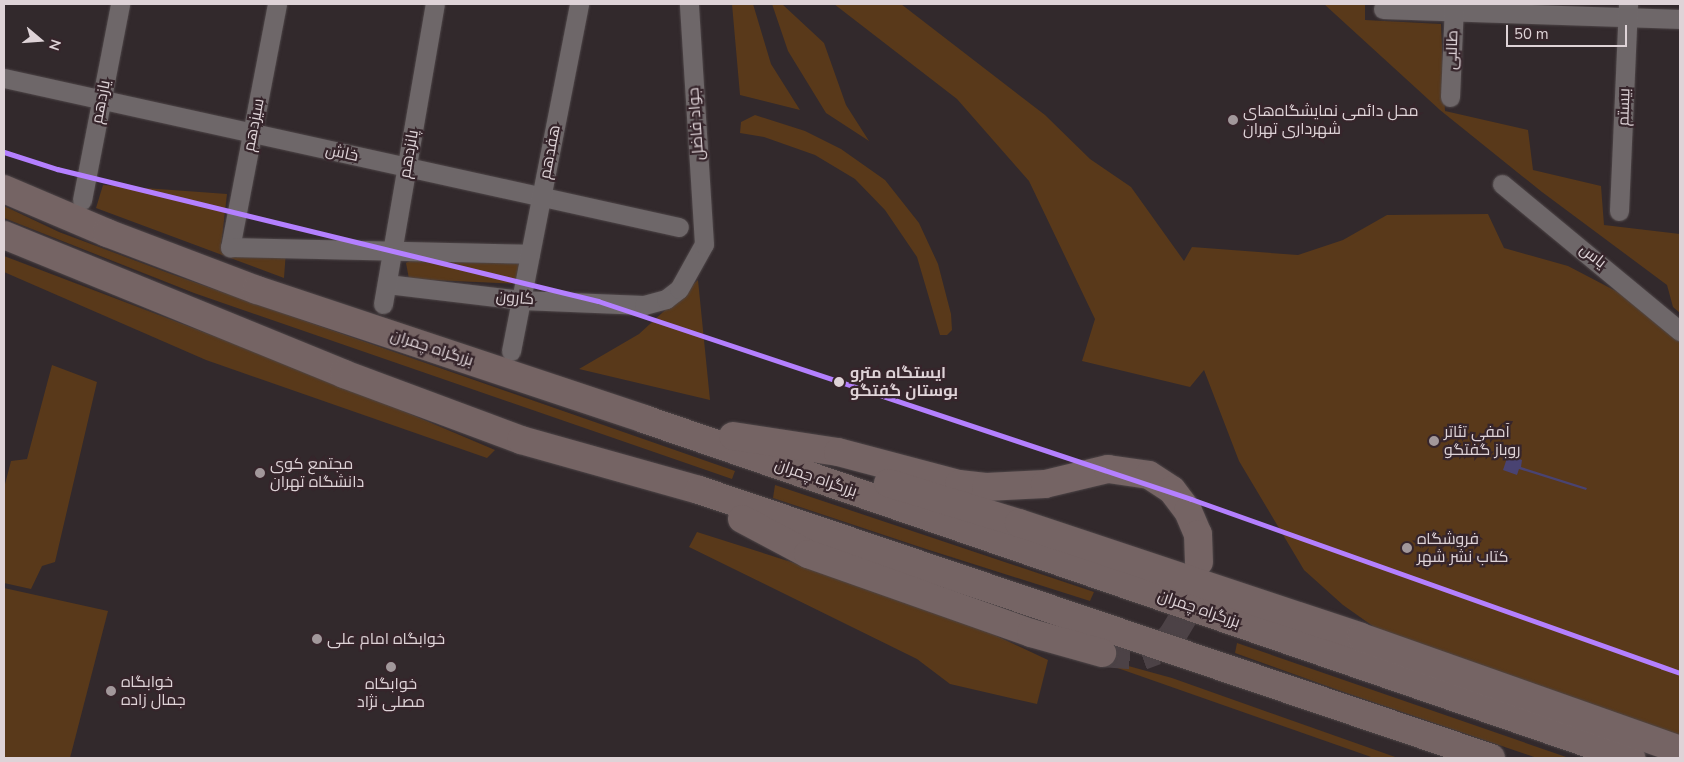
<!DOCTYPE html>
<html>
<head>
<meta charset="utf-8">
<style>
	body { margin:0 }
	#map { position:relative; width:1684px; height:762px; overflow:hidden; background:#32292c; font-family:"Nunito Sans",Cairo,sans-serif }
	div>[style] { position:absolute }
	.green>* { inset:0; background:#59391a }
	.water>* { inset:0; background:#494372 }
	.highway-tunnel>* { height:28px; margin-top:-14px; transform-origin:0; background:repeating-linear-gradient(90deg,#4c4246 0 28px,transparent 0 42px) }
	.roads { filter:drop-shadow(0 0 1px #4d4547) drop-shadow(0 0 1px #4d4547) }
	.street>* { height:19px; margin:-9.5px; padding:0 9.5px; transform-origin:9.5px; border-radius:9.5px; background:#6e6769 }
	.highway>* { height:28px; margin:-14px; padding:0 14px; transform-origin:14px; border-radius:14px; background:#756464 }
	.metro-1>* { height:5px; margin:-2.5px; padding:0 2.5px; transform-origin:2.5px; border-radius:2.5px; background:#b480ff }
	.dots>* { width:14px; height:14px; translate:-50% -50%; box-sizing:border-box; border:2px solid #36252b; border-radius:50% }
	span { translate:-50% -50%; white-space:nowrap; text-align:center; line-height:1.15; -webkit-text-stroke:4.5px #36252b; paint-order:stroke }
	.street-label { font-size:16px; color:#ded3d7 }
	.poi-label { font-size:16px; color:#ded3d7 }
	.left { translate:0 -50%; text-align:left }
	.stop-label { font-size:16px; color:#ded3d7; font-weight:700 }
	.frame { position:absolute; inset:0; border:5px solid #ded3d7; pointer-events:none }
	.north { position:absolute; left:15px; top:15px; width:50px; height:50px; -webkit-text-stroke:4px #36252b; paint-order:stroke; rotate:108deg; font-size:14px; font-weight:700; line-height:20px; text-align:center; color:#ded3d7 }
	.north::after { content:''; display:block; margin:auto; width:18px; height:22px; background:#ded3d7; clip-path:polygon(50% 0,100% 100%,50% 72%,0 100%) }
	.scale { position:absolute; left:1506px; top:25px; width:121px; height:22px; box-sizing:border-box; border:2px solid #ded3d7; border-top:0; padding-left:6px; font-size:15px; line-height:18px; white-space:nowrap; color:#ded3d7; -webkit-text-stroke:4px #36252b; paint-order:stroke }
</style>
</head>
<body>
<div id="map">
	<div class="green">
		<div style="clip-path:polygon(732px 4px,753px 4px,771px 64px,800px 110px,740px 95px)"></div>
		<div style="clip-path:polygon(772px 4px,782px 4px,824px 43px,846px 105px,869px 141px,826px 113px,788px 51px)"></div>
		<div style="clip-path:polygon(834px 4px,901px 4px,1045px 115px,1090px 159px,1131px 187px,1184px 261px,1192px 247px,1298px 255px,1343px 240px,1387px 215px,1488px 214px,1504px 248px,1568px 266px,1633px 300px,1680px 341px,1680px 741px,1377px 629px,1343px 605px,1304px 570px,1239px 461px,1204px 370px,1190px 387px,1082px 361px,1095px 319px,1029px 181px,957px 99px)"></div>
		<div style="clip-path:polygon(1324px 4px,1365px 4px,1365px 20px,1441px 24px,1445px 111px,1528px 130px,1533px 170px,1601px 186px,1604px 225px,1680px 234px,1680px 313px,1673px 307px,1667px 285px,1542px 192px,1440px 110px)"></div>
		<div style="clip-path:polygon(755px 115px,805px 131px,841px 149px,885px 180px,919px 223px,938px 264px,951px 314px,952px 330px,947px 335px,940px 335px,917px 257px,885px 210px,855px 179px,815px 155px,764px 137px,740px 133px,741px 122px)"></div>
		<div style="clip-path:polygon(103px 185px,227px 194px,221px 247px,286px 251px,284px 278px,96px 208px)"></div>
		<div style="clip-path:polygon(4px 206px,59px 232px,171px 274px,735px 471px,732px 479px,194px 293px,4px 218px)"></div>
		<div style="clip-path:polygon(4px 256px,337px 383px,495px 450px,487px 458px,206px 360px,4px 272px)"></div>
		<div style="clip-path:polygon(411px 260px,524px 264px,520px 284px,409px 279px,406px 263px)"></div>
		<div style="clip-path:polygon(698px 280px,710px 400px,579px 369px,639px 334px)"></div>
		<div style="clip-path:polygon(52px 365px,97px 382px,55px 562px,42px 566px,31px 589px,4px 583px,4px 488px,11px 461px,27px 459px)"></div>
		<div style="clip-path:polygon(775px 485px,1094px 592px,1090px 601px,926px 549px,773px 498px)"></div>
		<div style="clip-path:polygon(697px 532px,939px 609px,1048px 660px,1037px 704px,950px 684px,917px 659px,689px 547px)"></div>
		<div style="clip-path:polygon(4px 588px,108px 611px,70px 758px,4px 758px)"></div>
		<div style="clip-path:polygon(1237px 643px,1569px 758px,1537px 758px,1338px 690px,1235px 653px)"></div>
		<div style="clip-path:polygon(1052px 645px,1172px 678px,1398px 758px,1374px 758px)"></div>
	</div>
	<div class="water">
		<div style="clip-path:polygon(1508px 455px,1522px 460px,1521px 467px,1587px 488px,1586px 490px,1519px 469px,1517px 475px,1503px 470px)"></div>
	</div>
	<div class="highway-tunnel">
		<div style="left:1102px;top:653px;width:40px;rotate:4.3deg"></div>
		<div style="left:1142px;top:656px;width:15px;rotate:-20deg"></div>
		<div style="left:1156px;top:651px;width:22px;rotate:-43deg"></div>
		<div style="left:1172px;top:636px;width:27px;rotate:-59deg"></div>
		<div style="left:1186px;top:613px;width:31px;rotate:-73deg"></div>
	</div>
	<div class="roads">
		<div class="street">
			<div style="left:277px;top:4px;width:248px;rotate:100.9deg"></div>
			<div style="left:230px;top:247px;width:300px;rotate:1.3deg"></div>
			<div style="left:1383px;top:9px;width:297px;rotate:1.9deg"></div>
			<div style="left:4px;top:78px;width:691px;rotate:12.45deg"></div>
			<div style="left:1450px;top:97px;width:93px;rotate:-87.5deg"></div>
			<div style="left:1502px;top:184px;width:231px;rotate:39.6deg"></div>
			<div style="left:82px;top:200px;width:200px;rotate:-79deg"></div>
			<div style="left:1619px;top:211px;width:207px;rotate:-87.5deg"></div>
			<div style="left:387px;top:284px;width:135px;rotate:6.8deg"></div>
			<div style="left:521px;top:300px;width:123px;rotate:2.3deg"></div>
			<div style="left:644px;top:305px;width:23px;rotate:-15deg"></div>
			<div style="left:666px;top:299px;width:16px;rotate:-38deg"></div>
			<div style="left:679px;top:289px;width:51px;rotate:-60.9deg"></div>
			<div style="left:704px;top:244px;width:240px;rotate:-93.6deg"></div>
			<div style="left:383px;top:304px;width:304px;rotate:-80.2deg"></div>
			<div style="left:511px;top:351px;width:354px;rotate:-78.9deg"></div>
		</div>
		<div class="highway">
			<div style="left:4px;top:189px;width:112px;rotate:23.1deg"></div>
			<div style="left:107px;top:233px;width:160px;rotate:20.8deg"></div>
			<div style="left:257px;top:290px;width:408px;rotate:18.4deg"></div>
			<div style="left:644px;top:419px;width:1044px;rotate:18.96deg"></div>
			<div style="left:4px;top:235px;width:367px;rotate:22.2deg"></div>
			<div style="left:344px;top:374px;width:189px;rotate:20.4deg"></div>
			<div style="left:521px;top:440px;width:185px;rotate:15.7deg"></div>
			<div style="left:699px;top:490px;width:836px;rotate:18.69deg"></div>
			<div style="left:733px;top:436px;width:106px;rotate:8.7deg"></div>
			<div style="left:838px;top:452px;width:125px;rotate:14.8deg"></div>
			<div style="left:959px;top:484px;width:27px;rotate:6deg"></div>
			<div style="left:986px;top:487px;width:59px;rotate:-2.9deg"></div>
			<div style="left:1045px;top:484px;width:65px;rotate:-13.4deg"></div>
			<div style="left:1108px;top:469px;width:41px;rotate:8.3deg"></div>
			<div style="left:1149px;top:475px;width:27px;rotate:33deg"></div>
			<div style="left:1172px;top:490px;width:26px;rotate:53deg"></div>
			<div style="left:1188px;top:511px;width:25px;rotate:67deg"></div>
			<div style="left:1198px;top:534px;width:28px;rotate:88deg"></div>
			<div style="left:888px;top:483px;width:137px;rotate:17deg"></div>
			<div style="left:1019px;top:523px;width:360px;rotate:18.4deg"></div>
			<div style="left:1361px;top:637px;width:338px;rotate:19.5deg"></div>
			<div style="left:742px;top:519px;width:75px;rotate:27.9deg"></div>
			<div style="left:808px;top:554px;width:237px;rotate:19.5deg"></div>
			<div style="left:1031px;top:633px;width:74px;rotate:15.7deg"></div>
		</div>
	</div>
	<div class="metro-1">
		<div style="left:4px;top:152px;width:56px;rotate:17.8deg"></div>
		<div style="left:57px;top:169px;width:557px;rotate:13.71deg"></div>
		<div style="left:598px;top:301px;width:625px;rotate:18.46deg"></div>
		<div style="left:1191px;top:499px;width:519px;rotate:19.59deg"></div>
	</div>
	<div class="dots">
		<div style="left:1233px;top:120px;background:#a2989b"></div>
		<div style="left:839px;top:382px;background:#ded3d7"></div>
		<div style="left:1434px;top:441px;background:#a2989b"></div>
		<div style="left:260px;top:473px;background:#a2989b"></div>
		<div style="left:1407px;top:548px;background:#a2989b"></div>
		<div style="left:317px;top:639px;background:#a2989b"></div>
		<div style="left:391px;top:667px;background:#a2989b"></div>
		<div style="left:111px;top:691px;background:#a2989b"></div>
	</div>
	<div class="street-label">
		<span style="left:1452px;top:50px;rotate:-88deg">طالبی</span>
		<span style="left:101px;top:102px;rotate:-79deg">یازدهم</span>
		<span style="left:1624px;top:107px;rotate:-88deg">بیستم</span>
		<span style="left:696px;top:124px;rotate:-94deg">جواد فاضل</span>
		<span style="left:254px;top:125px;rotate:-79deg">سیزدهم</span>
		<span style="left:550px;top:152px;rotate:-79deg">هفدهم</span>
		<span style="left:342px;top:153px;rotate:12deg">خاش</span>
		<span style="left:409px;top:154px;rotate:-80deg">پانزدهم</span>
		<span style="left:1593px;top:256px;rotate:38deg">یاس</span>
		<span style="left:515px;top:298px;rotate:5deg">کارون</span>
		<span style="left:432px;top:348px;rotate:18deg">بزرگراه چمران</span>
		<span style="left:816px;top:478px;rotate:19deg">بزرگراه چمران</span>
		<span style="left:1199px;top:609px;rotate:19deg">بزرگراه چمران</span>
	</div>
	<div class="poi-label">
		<span class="left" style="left:1243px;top:120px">محل دائمی نمایشگاه‌های<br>شهرداری تهران</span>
		<span class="left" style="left:1444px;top:441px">آمفی تئاتر<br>روباز گفتگو</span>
		<span class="left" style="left:270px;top:473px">مجتمع کوی<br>دانشگاه تهران</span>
		<span class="left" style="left:1417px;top:548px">فروشگاه<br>کتاب نشر شهر</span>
		<span class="left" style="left:327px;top:639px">خوابگاه امام علی</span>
		<span class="left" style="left:121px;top:691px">خوابگاه<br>جمال زاده</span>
		<span style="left:391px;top:693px">خوابگاه<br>مصلی نژاد</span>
	</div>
	<div class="stop-label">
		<span class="left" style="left:850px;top:382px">ایستگاه مترو<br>بوستان گفتگو</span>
	</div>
	<div class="frame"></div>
	<div class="north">N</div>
	<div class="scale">50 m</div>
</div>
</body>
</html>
